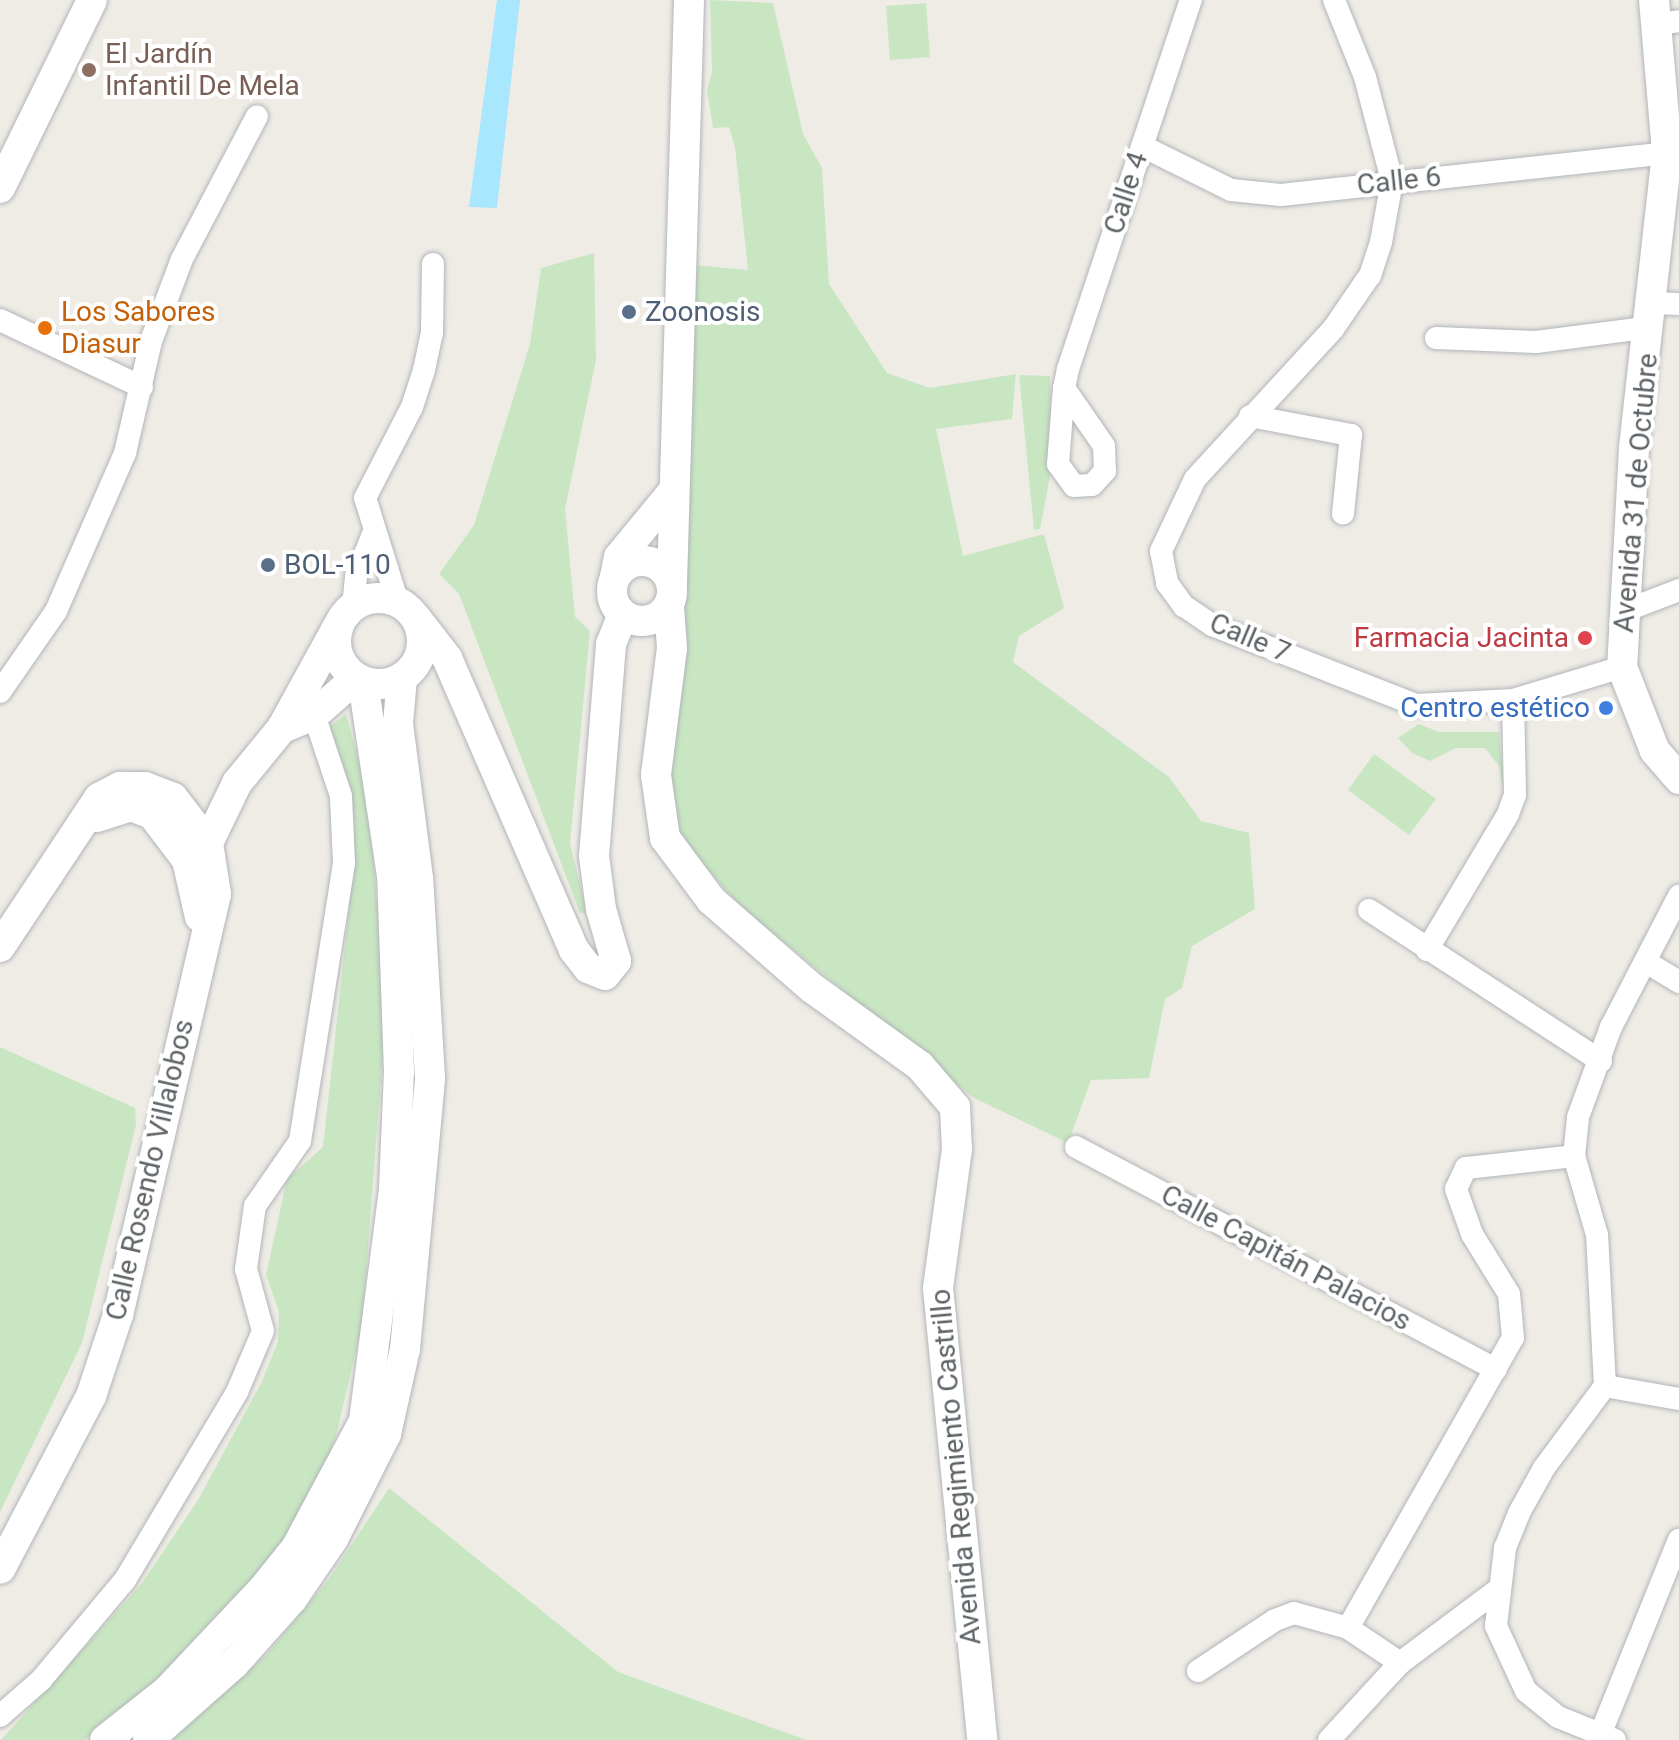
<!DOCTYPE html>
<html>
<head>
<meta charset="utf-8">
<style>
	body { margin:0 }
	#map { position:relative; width:1679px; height:1740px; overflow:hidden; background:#efece6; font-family:Roboto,sans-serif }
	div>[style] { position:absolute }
	.green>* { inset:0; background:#c9e6c3 }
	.water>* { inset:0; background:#a8e7fd }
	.roads { filter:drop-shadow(0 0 2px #b1b5b8) drop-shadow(0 0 2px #b1b5b8) }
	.street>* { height:22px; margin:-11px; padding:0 11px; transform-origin:11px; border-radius:11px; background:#fff }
	.secondary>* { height:30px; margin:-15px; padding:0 15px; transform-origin:15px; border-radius:15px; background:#fff }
	.secondary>.ring { margin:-15px; padding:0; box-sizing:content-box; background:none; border:30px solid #fff; border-radius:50% }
	.dots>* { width:22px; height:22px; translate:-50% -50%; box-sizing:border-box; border:4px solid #fff; border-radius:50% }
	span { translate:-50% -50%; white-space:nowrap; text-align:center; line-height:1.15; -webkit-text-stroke:8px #fff; paint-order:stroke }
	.education-label { font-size:28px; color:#785e54 }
	.left { translate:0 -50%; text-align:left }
	.street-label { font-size:28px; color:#5d6366 }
	.food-label { font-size:28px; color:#c56008 }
	.service-label { font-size:28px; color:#4e5e75 }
	.health-label { font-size:28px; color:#be3a42 }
	.right { translate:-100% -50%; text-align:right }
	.shop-label { font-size:28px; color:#366cbe }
</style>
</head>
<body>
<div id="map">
	<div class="green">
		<div style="clip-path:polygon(710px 0,773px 3px,803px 134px,822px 168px,829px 284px,887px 373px,930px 388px,1016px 374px,1012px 419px,936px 429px,963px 556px,1044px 534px,1064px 608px,1019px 636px,1013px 662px,1169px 777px,1201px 821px,1249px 833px,1255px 909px,1192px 946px,1182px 988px,1165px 999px,1149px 1078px,1091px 1080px,1068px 1143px,974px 1098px,739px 905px,682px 840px,669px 810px,681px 568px,682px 264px,748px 270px,735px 147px,729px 127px,713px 128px,707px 90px,712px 71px)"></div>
		<div style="clip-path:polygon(926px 3px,930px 57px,890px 60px,886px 6px)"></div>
		<div style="clip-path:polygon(594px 253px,596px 360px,565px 509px,575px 617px,590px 631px,570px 844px,587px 913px,580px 913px,459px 594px,439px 574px,474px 525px,530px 344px,541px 268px)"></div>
		<div style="clip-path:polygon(1019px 375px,1050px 376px,1051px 471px,1040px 529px,1034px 530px)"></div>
		<div style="clip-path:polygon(346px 714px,363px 777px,373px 849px,385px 1026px,362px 1325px,336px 1436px,317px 1487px,274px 1556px,197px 1645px,85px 1740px,1px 1740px,142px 1583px,198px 1500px,261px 1383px,278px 1342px,279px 1312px,266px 1275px,287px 1179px,323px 1147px,349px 910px,355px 821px,328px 728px)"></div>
		<div style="clip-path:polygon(1419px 724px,1439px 732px,1499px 732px,1505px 795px,1499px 766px,1485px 748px,1456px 748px,1430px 761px,1412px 753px,1398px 738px)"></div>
		<div style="clip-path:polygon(1374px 754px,1436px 799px,1409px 835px,1348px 790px)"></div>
		<div style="clip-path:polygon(0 1047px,135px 1108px,136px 1125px,82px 1343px,0 1512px)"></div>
		<div style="clip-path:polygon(389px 1488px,618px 1672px,806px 1740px,172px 1740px,267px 1654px,329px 1579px)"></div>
	</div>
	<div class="water">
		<div style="clip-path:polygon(497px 0,520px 0,497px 208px,469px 207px)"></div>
	</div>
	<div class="roads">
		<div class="street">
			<div style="left:1334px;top:0;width:83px;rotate:68.1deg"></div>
			<div style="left:1365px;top:77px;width:107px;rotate:75.4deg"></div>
			<div style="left:1392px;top:181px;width:62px;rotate:100.2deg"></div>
			<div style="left:1381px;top:242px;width:35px;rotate:108deg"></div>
			<div style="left:1370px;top:275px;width:65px;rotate:124.4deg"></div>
			<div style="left:1333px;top:329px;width:204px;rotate:132.6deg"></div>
			<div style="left:1195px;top:479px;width:80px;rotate:115.3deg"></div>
			<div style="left:1161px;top:551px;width:33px;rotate:79deg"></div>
			<div style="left:1167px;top:583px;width:29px;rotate:54deg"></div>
			<div style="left:1184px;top:606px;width:34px;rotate:34deg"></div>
			<div style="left:1212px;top:625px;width:219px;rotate:21.4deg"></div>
			<div style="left:1416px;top:705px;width:97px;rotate:-3deg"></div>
			<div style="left:1513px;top:700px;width:114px;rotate:-16.8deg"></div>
			<div style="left:1658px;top:24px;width:21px;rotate:-8deg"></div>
			<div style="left:1142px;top:146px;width:99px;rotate:26.3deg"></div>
			<div style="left:1231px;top:190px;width:50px;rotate:5.7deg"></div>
			<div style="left:1281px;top:195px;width:388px;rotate:-6.2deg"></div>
			<div style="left:1653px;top:303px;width:26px;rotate:2deg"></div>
			<div style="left:0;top:320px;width:157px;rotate:25.3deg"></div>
			<div style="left:1436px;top:338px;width:100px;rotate:2.3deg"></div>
			<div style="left:1536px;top:342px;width:116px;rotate:-7.4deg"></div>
			<div style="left:1064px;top:388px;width:70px;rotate:55.4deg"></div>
			<div style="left:1104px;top:446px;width:25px;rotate:88deg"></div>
			<div style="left:1105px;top:471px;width:19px;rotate:133deg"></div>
			<div style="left:1092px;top:485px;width:18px;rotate:177deg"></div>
			<div style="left:1074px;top:486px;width:27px;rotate:-126deg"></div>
			<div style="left:1058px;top:464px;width:76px;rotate:-85.5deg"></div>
			<div style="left:1064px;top:388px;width:19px;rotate:-78deg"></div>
			<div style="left:1068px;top:369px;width:389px;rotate:-71.6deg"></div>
			<div style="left:1250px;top:416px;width:103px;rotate:10.7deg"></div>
			<div style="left:1351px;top:435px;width:79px;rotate:95.8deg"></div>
			<div style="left:398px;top:603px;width:110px;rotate:-107.4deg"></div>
			<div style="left:365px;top:498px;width:102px;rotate:-62.7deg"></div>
			<div style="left:412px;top:407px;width:39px;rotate:-72deg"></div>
			<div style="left:424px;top:370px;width:38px;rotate:-78deg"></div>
			<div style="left:432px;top:333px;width:69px;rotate:-89.2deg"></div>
			<div style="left:353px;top:606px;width:30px;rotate:-84deg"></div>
			<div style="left:356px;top:576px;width:45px;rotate:-68deg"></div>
			<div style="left:1627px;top:610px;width:56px;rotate:-21deg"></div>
			<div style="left:0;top:692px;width:98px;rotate:-55.3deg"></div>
			<div style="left:56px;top:611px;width:172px;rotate:-66.4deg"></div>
			<div style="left:125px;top:453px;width:115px;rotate:-76.9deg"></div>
			<div style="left:151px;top:341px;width:88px;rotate:-69.3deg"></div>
			<div style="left:182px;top:259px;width:161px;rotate:-62.3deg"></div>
			<div style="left:1369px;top:910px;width:277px;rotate:33.1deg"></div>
			<div style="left:1427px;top:950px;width:158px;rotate:-59.2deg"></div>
			<div style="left:1508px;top:814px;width:20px;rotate:-70deg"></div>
			<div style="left:1515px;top:795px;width:95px;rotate:-91.2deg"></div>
			<div style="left:1646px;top:962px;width:39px;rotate:31deg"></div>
			<div style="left:1076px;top:1147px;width:475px;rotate:27.9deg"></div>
			<div style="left:1605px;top:1386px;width:75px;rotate:10deg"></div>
			<div style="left:1348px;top:1628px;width:334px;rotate:-60.4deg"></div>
			<div style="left:1513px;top:1338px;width:44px;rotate:-95.2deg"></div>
			<div style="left:1509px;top:1294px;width:70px;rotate:-121.7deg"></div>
			<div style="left:1472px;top:1234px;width:48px;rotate:-109.6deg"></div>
			<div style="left:1456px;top:1189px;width:23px;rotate:-65deg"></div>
			<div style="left:1466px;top:1168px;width:109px;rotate:-6.3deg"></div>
			<div style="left:1198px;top:1671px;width:92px;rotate:-33.5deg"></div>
			<div style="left:1275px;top:1620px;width:20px;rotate:-20deg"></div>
			<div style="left:1294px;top:1613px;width:56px;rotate:15.5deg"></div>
			<div style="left:1348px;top:1628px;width:63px;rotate:33.9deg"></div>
			<div style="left:0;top:1716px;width:55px;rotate:-41.3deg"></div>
			<div style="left:41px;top:1680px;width:131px;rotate:-50deg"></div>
			<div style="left:125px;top:1580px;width:219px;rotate:-59.2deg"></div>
			<div style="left:237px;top:1392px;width:66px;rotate:-66.9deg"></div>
			<div style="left:263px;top:1331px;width:64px;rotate:-105.3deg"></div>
			<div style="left:246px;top:1269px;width:64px;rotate:-81.9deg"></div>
			<div style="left:255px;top:1206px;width:79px;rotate:-55.3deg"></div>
			<div style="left:300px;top:1141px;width:281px;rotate:-81deg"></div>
			<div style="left:344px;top:863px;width:67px;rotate:-92.6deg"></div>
			<div style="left:341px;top:796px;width:85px;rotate:-108.4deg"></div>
			<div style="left:1329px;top:1740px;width:105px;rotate:-47.3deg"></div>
			<div style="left:1400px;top:1663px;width:124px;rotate:-36.8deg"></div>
			<div style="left:1598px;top:1740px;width:216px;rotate:-68deg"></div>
			<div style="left:1615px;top:1740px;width:61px;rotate:-158deg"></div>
			<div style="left:1558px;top:1717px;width:41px;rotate:-140.9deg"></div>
			<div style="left:1526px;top:1691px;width:72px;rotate:-114.8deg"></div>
			<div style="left:1496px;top:1626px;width:79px;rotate:-83.4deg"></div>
			<div style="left:1505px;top:1548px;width:38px;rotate:-68deg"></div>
			<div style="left:1519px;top:1513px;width:51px;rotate:-60.9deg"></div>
			<div style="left:1544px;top:1468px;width:102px;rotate:-53.4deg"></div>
			<div style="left:1605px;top:1386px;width:151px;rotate:-93deg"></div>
			<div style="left:1597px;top:1235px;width:82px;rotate:-106.2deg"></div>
			<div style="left:1574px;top:1156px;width:39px;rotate:-84deg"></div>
			<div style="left:1578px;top:1117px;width:96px;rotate:-69.9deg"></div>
			<div style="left:1611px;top:1027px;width:148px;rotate:-62.6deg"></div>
		</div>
		<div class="secondary">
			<div style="left:1654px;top:0;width:154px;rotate:85.1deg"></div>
			<div style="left:1667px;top:153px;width:297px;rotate:96.4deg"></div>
			<div style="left:1634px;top:448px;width:219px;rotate:93.1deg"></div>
			<div style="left:1622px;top:667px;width:90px;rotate:68.6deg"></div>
			<div style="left:1655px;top:751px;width:37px;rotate:49deg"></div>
			<div style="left:0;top:188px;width:209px;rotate:-63.9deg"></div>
			<div class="ring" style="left:612px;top:561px;width:30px;height:30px"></div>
			<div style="left:615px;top:576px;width:19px;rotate:-78deg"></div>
			<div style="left:619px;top:557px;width:82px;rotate:-50.5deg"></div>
			<div style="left:672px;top:583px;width:583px;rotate:-88.33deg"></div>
			<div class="ring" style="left:336px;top:598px;width:56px;height:56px"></div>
			<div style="left:669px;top:607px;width:41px;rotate:85.8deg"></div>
			<div style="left:672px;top:648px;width:128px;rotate:97.2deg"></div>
			<div style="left:656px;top:775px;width:64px;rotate:81.9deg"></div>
			<div style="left:665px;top:838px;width:77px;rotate:53.4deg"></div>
			<div style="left:711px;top:900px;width:134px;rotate:41.1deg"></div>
			<div style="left:812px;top:988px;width:133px;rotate:35.8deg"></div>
			<div style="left:920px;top:1066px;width:54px;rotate:49.5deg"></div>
			<div style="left:955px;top:1107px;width:42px;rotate:87.3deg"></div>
			<div style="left:957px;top:1149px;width:140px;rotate:97.8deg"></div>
			<div style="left:938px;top:1288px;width:454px;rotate:84.4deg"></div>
			<div style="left:416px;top:618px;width:51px;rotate:52.2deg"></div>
			<div style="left:447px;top:658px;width:318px;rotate:66.5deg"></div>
			<div style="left:574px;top:950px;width:23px;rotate:52deg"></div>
			<div style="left:588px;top:968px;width:18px;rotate:22deg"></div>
			<div style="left:605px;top:975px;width:18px;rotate:-52deg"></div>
			<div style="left:616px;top:961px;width:54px;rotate:-106.1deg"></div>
			<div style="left:601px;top:909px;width:53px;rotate:-97.5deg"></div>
			<div style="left:594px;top:856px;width:213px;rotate:-85.4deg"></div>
			<div style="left:611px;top:644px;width:31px;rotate:-68deg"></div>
			<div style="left:282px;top:728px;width:35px;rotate:-22deg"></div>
			<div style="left:314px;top:715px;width:56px;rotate:-41.4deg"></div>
			<div style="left:97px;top:817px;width:36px;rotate:-18deg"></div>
			<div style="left:131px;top:806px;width:22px;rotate:21deg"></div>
			<div style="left:152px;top:814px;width:58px;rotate:52.7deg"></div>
			<div style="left:187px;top:860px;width:58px;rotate:77.2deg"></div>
			<div style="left:208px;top:843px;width:67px;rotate:-64.2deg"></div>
			<div style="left:237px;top:783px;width:71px;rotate:-50.7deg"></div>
			<div style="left:282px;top:728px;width:116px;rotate:-61.2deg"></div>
			<div style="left:0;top:947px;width:179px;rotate:-56.4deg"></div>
			<div style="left:99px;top:798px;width:24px;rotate:-28deg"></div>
			<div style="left:120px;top:787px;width:25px"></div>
			<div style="left:145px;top:787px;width:30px;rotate:21deg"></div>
			<div style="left:173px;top:798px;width:57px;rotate:52.1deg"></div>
			<div style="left:208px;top:843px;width:52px;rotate:81.1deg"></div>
			<div style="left:216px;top:894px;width:432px;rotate:103.1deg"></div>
			<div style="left:118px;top:1315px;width:85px;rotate:108.4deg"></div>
			<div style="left:91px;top:1396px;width:195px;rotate:117.7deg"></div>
			<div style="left:105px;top:1740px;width:79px;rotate:-38.3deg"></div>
			<div style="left:167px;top:1691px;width:141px;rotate:-46.7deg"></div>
			<div style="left:264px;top:1588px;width:51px;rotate:-51.3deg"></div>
			<div style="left:296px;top:1548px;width:144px;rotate:-61.8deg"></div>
			<div style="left:364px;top:1421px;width:233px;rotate:-82.6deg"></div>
			<div style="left:394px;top:1190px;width:118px;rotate:-87.6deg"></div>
			<div style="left:399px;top:1072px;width:196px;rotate:-92deg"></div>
			<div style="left:392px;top:876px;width:196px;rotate:-98.5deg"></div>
			<div style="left:148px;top:1740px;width:115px;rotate:-41.5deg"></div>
			<div style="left:234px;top:1664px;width:87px;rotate:-48.3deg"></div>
			<div style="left:292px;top:1599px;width:73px;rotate:-55.7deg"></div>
			<div style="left:333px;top:1539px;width:118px;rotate:-63.2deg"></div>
			<div style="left:386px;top:1434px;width:87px;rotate:-77.4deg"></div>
			<div style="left:405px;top:1349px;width:272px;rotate:-84.7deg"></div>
			<div style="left:430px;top:1078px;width:200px;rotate:-93.4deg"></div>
			<div style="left:418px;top:878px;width:156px;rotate:-97.4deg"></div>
			<div style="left:398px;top:723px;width:45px;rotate:-84.9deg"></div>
		</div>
	</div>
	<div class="dots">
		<div style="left:89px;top:70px;background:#8d6e63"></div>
		<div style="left:629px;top:312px;background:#5c6f8a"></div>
		<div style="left:45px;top:328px;background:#e8710a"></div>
		<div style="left:268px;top:565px;background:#5c6f8a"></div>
		<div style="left:1585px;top:638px;background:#e0444e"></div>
		<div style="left:1606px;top:708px;background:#3f7fe0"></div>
	</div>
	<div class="education-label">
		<span class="left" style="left:105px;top:70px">El Jardín<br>Infantil De Mela</span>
	</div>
	<div class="street-label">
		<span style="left:1399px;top:181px;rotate:-6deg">Calle 6</span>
		<span style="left:1126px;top:193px;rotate:-72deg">Calle 4</span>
		<span style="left:1636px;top:493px;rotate:-85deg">Avenida 31 de Octubre</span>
		<span style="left:1250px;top:638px;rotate:23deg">Calle 7</span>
		<span style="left:150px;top:1170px;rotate:-77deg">Calle Rosendo Villalobos</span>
		<span style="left:1286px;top:1258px;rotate:28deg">Calle Capitán Palacios</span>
		<span style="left:956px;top:1467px;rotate:-95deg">Avenida Regimiento Castrillo</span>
	</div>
	<div class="food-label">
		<span class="left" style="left:61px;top:328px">Los Sabores<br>Diasur</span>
	</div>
	<div class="service-label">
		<span class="left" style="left:645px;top:312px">Zoonosis</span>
		<span class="left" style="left:284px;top:565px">BOL-110</span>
	</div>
	<div class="health-label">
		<span class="right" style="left:1569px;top:638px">Farmacia Jacinta</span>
	</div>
	<div class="shop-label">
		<span class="right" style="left:1590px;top:708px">Centro estético</span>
	</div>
</div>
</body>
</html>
